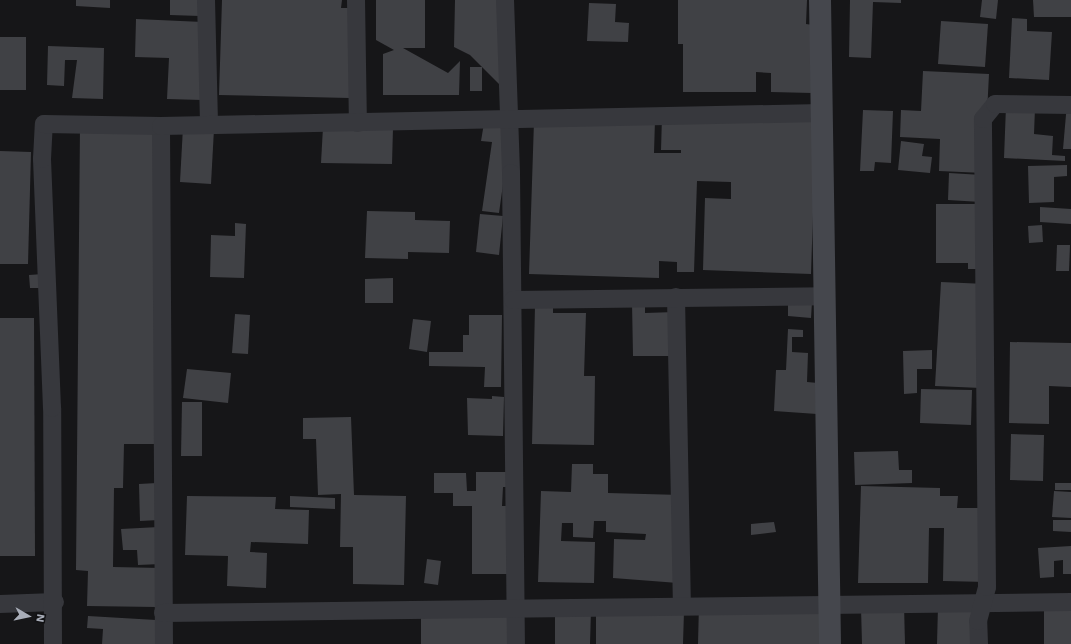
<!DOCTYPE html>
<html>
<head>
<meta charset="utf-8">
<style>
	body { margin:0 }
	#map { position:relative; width:1071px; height:644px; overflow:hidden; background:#161618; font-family:"Work Sans",sans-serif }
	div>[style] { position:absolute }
	.building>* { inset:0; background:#404145 }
	.minor>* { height:18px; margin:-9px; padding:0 9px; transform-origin:9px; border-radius:9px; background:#37383d }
	.secondary>* { height:22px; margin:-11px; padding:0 11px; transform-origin:11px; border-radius:11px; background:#45474d }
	span { translate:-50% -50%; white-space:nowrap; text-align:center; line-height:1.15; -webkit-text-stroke:3px #111113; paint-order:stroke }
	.north { position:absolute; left:8px; top:596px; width:40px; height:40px; -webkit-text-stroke:3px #111113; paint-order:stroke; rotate:99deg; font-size:11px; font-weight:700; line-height:16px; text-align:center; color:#a8adb8 }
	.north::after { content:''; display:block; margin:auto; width:14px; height:18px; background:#a8adb8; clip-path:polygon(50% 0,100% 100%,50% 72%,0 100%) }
</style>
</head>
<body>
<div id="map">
	<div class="building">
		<div style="clip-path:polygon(76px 0,110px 0,110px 8px,76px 6px)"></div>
		<div style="clip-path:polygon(170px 0,200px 0,200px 16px,170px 15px)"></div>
		<div style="clip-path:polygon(222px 0,342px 0,341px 8px,352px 8px,349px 98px,219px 95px)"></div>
		<div style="clip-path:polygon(376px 0,425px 0,425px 48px,403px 48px,448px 73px,460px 61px,459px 95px,383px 95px,383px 54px,394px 50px,376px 40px)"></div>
		<div style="clip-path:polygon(455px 0,501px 0,501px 86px,470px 55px,454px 47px)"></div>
		<div style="clip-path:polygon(678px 0,807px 0,806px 24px,813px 25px,812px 93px,771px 92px,771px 73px,756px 72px,756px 92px,683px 92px,683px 44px,678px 44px)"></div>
		<div style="clip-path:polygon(850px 0,901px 0,901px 3px,873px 2px,871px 58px,849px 57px)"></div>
		<div style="clip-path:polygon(982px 0,998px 0,996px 19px,980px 17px)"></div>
		<div style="clip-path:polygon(1033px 0,1071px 0,1071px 17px,1034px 17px)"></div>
		<div style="clip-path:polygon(589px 3px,616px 4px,615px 22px,629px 23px,628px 42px,587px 41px)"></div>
		<div style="clip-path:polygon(1012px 18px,1027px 19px,1027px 31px,1052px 32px,1049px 80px,1009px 78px)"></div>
		<div style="clip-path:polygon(136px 19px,203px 22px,202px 100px,167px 99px,169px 58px,135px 57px)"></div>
		<div style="clip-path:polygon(941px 21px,988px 24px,985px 67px,938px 64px)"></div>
		<div style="clip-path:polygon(0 37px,26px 37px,26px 90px,0 90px)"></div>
		<div style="clip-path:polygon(48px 46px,104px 48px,103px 99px,72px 98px,77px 60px,65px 60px,64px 86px,47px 85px)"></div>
		<div style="clip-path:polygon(470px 67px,482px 67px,482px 91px,470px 91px)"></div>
		<div style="clip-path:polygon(923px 71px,989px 74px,984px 173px,939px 171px,940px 139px,900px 137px,901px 110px,921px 111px)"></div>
		<div style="clip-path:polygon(1067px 103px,1071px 104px,1071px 149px,1063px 149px)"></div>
		<div style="clip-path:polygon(1006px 106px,1035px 108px,1034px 134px,1053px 136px,1052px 155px,1065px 156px,1065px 161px,1004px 158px)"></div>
		<div style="clip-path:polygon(863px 110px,893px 111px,891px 163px,875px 162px,874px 171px,860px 171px)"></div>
		<div style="clip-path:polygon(662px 116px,816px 121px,811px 274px,703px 270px,705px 198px,731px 199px,731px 182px,697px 181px,694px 272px,677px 272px,677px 262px,659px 261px,659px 278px,529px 274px,534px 121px,655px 120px,654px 153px,681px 153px,681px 150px,661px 150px)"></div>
		<div style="clip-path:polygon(484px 123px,511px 127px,499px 213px,482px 211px,492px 142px,481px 141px)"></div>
		<div style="clip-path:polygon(80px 125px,158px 126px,155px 444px,124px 444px,123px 488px,114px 488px,113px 567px,161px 568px,156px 607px,87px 606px,88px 571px,76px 570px)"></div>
		<div style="clip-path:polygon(183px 127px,214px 129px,211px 184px,180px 182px)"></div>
		<div style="clip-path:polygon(323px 127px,393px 128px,392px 164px,321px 163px)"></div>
		<div style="clip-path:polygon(901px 141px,924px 144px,922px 156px,932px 157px,930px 173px,898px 170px)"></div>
		<div style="clip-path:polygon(0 151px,31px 152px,28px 264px,0 264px)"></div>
		<div style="clip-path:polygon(1067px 165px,1067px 176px,1054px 177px,1054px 202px,1029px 203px,1028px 166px)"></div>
		<div style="clip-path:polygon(949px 173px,982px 175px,981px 202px,948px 200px)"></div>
		<div style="clip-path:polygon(936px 204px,988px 204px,980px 269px,968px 269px,968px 263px,936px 263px)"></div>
		<div style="clip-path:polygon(1040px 207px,1071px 209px,1071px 224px,1040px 222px)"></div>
		<div style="clip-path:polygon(367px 211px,415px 212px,415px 220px,450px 221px,449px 253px,408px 252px,408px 259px,365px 258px)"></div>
		<div style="clip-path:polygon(480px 214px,503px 216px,499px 255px,476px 252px)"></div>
		<div style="clip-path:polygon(235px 223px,246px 224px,244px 278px,210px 277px,211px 235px,235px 236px)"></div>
		<div style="clip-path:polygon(1042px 225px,1043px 242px,1029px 243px,1028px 226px)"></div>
		<div style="clip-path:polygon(1057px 245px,1070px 245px,1069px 271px,1056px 271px)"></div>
		<div style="clip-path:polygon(43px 274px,44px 288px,30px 288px,29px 275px)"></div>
		<div style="clip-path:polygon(393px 278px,393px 303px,365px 303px,365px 279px)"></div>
		<div style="clip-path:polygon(941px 282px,986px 284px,981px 388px,935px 386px)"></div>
		<div style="clip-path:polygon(788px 301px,812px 302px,811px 318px,788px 316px)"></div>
		<div style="clip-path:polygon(632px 303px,645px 303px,645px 313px,675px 312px,675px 356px,633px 356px)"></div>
		<div style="clip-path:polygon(535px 305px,553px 305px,553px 313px,586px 313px,584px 376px,595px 376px,594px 445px,532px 444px)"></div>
		<div style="clip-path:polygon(235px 314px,250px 315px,248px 354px,232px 353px)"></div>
		<div style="clip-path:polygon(469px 315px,502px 315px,501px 387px,484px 387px,485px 367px,429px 366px,429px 352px,463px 352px,463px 335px,469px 335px)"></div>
		<div style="clip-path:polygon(0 318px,34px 318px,35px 556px,0 556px)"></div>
		<div style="clip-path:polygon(413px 319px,431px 321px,427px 352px,409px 349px)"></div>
		<div style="clip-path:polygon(788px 329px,803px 330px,803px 337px,792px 337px,792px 352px,808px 353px,807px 382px,818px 383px,817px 414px,774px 411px,776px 370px,786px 370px)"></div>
		<div style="clip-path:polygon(1010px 342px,1071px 343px,1071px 387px,1049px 386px,1049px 424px,1009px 423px)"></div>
		<div style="clip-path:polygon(932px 350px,932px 369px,917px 369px,917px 393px,904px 394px,903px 351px)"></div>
		<div style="clip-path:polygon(187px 369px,231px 373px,228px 403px,183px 398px)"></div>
		<div style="clip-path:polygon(921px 389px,972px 390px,971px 425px,920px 423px)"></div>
		<div style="clip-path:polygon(492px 396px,504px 397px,503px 436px,468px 435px,467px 398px,492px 399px)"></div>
		<div style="clip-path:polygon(182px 402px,202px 402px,202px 456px,181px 456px)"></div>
		<div style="clip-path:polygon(351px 417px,354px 495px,406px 496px,404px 585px,353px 584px,353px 547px,340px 547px,341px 494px,318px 495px,316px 439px,303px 439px,303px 418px)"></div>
		<div style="clip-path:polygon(1011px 434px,1044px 435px,1043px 481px,1010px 480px)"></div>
		<div style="clip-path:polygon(898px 451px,899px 470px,912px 470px,912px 483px,855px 485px,854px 452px)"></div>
		<div style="clip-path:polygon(572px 464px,593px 464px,593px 474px,608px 474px,608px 493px,681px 495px,678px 583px,613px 578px,614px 539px,645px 540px,646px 534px,606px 532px,606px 521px,594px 521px,593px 538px,573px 537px,573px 523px,562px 523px,561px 541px,595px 542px,594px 583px,538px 582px,541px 491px,571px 492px)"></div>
		<div style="clip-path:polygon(476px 472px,510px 472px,510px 487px,503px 487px,502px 506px,513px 506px,514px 574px,472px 574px,472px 506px,453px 506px,453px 493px,434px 493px,434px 473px,466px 473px,467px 491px,476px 491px)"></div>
		<div style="clip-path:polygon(157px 483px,159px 520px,140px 521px,139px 484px)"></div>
		<div style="clip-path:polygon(1055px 483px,1071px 483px,1071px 490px,1055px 490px)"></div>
		<div style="clip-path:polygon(861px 486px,940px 488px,940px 496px,958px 496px,957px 508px,989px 508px,987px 582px,943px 581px,944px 528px,929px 528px,928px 583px,858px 583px)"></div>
		<div style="clip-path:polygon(1054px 491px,1071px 492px,1071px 518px,1052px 517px)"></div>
		<div style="clip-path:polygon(187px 496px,276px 497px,275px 509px,309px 510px,308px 544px,251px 542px,250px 552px,267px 553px,266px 588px,227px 586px,228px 556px,185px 555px)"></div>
		<div style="clip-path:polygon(290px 496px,335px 498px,335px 509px,290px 507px)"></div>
		<div style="clip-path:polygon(1053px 520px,1071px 520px,1071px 532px,1053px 531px)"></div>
		<div style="clip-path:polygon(774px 522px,776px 532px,751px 535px,751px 524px)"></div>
		<div style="clip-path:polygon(159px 527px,161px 564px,138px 565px,137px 550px,123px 550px,121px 529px)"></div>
		<div style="clip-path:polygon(1071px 546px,1071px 574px,1063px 574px,1063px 560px,1054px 561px,1054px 577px,1040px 578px,1038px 548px)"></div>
		<div style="clip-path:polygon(427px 559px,441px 561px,438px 585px,424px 583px)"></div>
		<div style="clip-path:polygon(699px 604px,824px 606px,824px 644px,698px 644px)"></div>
		<div style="clip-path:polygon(1044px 604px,1071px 604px,1071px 644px,1044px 644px)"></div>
		<div style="clip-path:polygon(904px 605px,905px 644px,862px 644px,861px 607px)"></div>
		<div style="clip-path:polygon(938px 606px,980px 606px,979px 644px,937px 644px)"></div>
		<div style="clip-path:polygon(421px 609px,513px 611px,513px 644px,421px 644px)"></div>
		<div style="clip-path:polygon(555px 610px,591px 610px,590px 644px,555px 644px)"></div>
		<div style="clip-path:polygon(596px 611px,684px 611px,683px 644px,596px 644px)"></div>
		<div style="clip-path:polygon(88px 616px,156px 620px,155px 644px,102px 644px,103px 629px,87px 628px)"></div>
	</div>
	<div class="minor">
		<div style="left:206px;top:0;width:125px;rotate:88.6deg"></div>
		<div style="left:356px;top:0;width:123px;rotate:89.1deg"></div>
		<div style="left:505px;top:0;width:173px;rotate:88deg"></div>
		<div style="left:511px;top:173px;width:471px;rotate:89.4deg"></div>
		<div style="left:161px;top:126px;width:518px;rotate:89.67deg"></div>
		<div style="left:676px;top:297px;width:308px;rotate:88.9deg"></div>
		<div style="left:513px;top:300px;width:312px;rotate:-0.7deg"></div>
		<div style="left:0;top:604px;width:55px;rotate:-2.1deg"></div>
		<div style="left:163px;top:613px;width:908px;rotate:-0.69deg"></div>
		<div style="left:53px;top:644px;width:236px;rotate:-90.2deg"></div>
		<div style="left:52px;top:408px;width:249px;rotate:-92.3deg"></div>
		<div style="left:42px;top:159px;width:35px;rotate:-87deg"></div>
		<div style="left:44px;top:124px;width:117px;rotate:1deg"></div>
		<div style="left:161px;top:126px;width:661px;rotate:-1.13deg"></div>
		<div style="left:979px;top:644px;width:23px;rotate:-92deg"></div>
		<div style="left:978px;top:621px;width:35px;rotate:-75deg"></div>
		<div style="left:987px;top:587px;width:468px;rotate:-90.5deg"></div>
		<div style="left:983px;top:119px;width:19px;rotate:-51deg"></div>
		<div style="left:995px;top:104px;width:76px;rotate:0.8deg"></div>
	</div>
	<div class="secondary">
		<div style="left:820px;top:0;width:644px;rotate:89.11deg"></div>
	</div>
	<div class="north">N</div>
</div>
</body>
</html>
